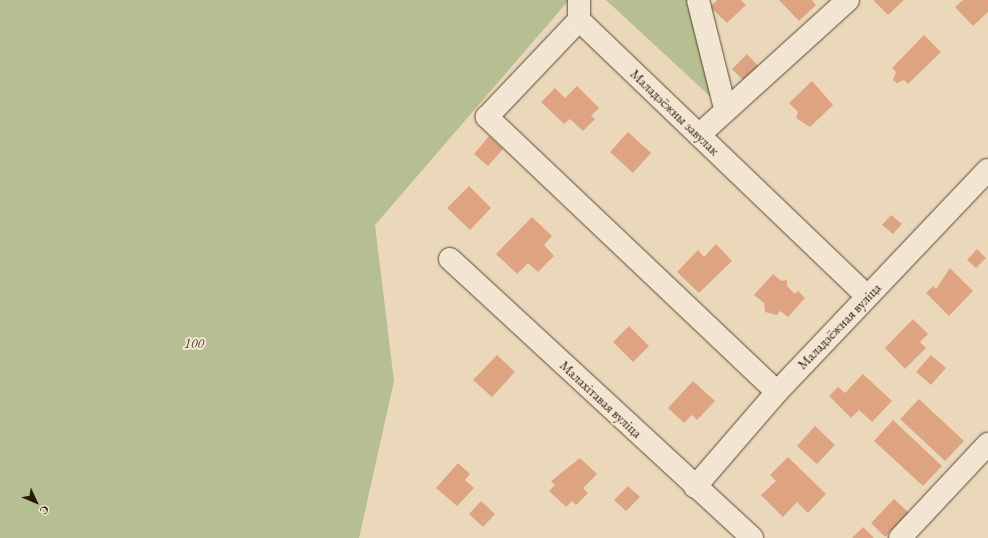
<!DOCTYPE html>
<html>
<head>
<meta charset="utf-8">
<style>
	body { margin:0 }
	#map { position:relative; width:988px; height:538px; overflow:hidden; background:#ebd8ba; font-family:"EB Garamond",serif }
	div>[style] { position:absolute }
	.green>* { inset:0; background:#b5bf91 }
	.building>* { inset:0; background:#dea482 }
	.roads { filter:drop-shadow(0 0 1px #5a4934) drop-shadow(0 0 1px #5a4934) }
	.minor>* { height:22px; margin:-11px; padding:0 11px; transform-origin:11px; border-radius:11px; background:#f2e6d2 }
	span { translate:-50% -50%; white-space:nowrap; text-align:center; line-height:1.15; -webkit-text-stroke:4px #f2e6d2; paint-order:stroke }
	.street-label { font-size:14px; color:#291907 }
	.park-label { font-size:14px; color:#534b30; font-style:italic }
	.north { position:absolute; left:16px; top:482px; width:40px; height:40px; -webkit-text-stroke:3px #f2e6d2; paint-order:stroke; rotate:134deg; font-size:11px; font-weight:700; line-height:16px; text-align:center; color:#291907 }
	.north::after { content:''; display:block; margin:auto; width:14px; height:18px; background:#291907; clip-path:polygon(50% 0,100% 100%,50% 72%,0 100%) }
</style>
</head>
<body>
<div id="map">
	<div class="green">
		<div style="clip-path:polygon(0 0,569px 0,375px 225px,394px 381px,359px 538px,0 538px)"></div>
		<div style="clip-path:polygon(606px 0,692px 0,713px 99px)"></div>
	</div>
	<div class="building">
		<div style="clip-path:polygon(717px 0,741px 0,746px 5px,727px 23px,710px 7px)"></div>
		<div style="clip-path:polygon(779px 0,812px 0,816px 5px,799px 21px)"></div>
		<div style="clip-path:polygon(873px 0,904px 0,888px 15px)"></div>
		<div style="clip-path:polygon(963px 0,988px 0,988px 12px,973px 26px,955px 7px)"></div>
		<div style="clip-path:polygon(924px 35px,941px 52px,908px 84px,904px 80px,897px 83px,893px 80px,896px 72px,892px 68px)"></div>
		<div style="clip-path:polygon(747px 54px,762px 70px,747px 84px,732px 69px)"></div>
		<div style="clip-path:polygon(812px 81px,833px 105px,810px 127px,796px 118px,798px 112px,789px 103px)"></div>
		<div style="clip-path:polygon(577px 86px,599px 108px,591px 116px,595px 119px,583px 131px,570px 119px,564px 124px,541px 102px,555px 88px,565px 98px)"></div>
		<div style="clip-path:polygon(628px 132px,651px 153px,633px 173px,610px 152px)"></div>
		<div style="clip-path:polygon(489px 136px,503px 149px,488px 166px,474px 154px)"></div>
		<div style="clip-path:polygon(469px 186px,491px 208px,470px 230px,447px 208px)"></div>
		<div style="clip-path:polygon(891px 215px,902px 224px,893px 234px,882px 225px)"></div>
		<div style="clip-path:polygon(532px 217px,552px 236px,544px 245px,554px 256px,538px 272px,528px 263px,517px 274px,496px 254px)"></div>
		<div style="clip-path:polygon(716px 244px,732px 261px,699px 293px,677px 272px,698px 250px,704px 257px)"></div>
		<div style="clip-path:polygon(977px 249px,986px 258px,976px 268px,967px 260px)"></div>
		<div style="clip-path:polygon(950px 268px,973px 291px,949px 316px,926px 293px,933px 286px,936px 289px)"></div>
		<div style="clip-path:polygon(773px 274px,781px 281px,787px 280px,787px 286px,795px 294px,798px 291px,805px 298px,788px 317px,780px 311px,777px 315px,765px 312px,764px 303px,754px 295px)"></div>
		<div style="clip-path:polygon(913px 319px,928px 334px,920px 342px,926px 348px,905px 369px,885px 348px)"></div>
		<div style="clip-path:polygon(629px 326px,649px 346px,633px 362px,613px 342px)"></div>
		<div style="clip-path:polygon(497px 355px,515px 372px,492px 397px,473px 380px)"></div>
		<div style="clip-path:polygon(931px 355px,946px 368px,931px 385px,916px 372px)"></div>
		<div style="clip-path:polygon(863px 374px,892px 401px,872px 422px,859px 410px,851px 418px,829px 396px,838px 387px,845px 393px)"></div>
		<div style="clip-path:polygon(693px 381px,715px 401px,697px 420px,692px 415px,684px 423px,668px 408px)"></div>
		<div style="clip-path:polygon(919px 399px,964px 441px,945px 461px,900px 419px)"></div>
		<div style="clip-path:polygon(893px 420px,942px 466px,923px 486px,874px 441px)"></div>
		<div style="clip-path:polygon(815px 426px,835px 445px,817px 464px,797px 446px)"></div>
		<div style="clip-path:polygon(788px 457px,826px 494px,808px 513px,797px 502px,783px 517px,761px 495px,776px 481px,770px 475px)"></div>
		<div style="clip-path:polygon(580px 458px,597px 474px,583px 488px,588px 493px,576px 505px,572px 501px,566px 507px,549px 491px,555px 485px,551px 481px)"></div>
		<div style="clip-path:polygon(458px 463px,470px 474px,465px 480px,474px 488px,457px 506px,436px 488px)"></div>
		<div style="clip-path:polygon(628px 486px,640px 497px,626px 511px,614px 500px)"></div>
		<div style="clip-path:polygon(894px 499px,909px 513px,885px 537px,871px 523px)"></div>
		<div style="clip-path:polygon(481px 501px,495px 514px,483px 527px,469px 514px)"></div>
		<div style="clip-path:polygon(863px 527px,874px 538px,852px 538px)"></div>
	</div>
	<div class="roads">
		<div class="minor">
			<div style="left:579px;top:0;width:20px;rotate:90deg"></div>
			<div style="left:698px;top:0;width:111px;rotate:76deg"></div>
			<div style="left:699px;top:135px;width:201px;rotate:-42.2deg"></div>
			<div style="left:450px;top:259px;width:411px;rotate:42.7deg"></div>
			<div style="left:777px;top:392px;width:400px;rotate:-136.5deg"></div>
			<div style="left:487px;top:117px;width:134px;rotate:-46.5deg"></div>
			<div style="left:579px;top:20px;width:399px;rotate:43.8deg"></div>
			<div style="left:695px;top:487px;width:125px;rotate:-49.2deg"></div>
			<div style="left:777px;top:392px;width:306px;rotate:-46.5deg"></div>
			<div style="left:900px;top:538px;width:129px;rotate:-46.9deg"></div>
		</div>
	</div>
	<div class="street-label">
		<span style="left:675px;top:112px;rotate:44deg">Маладзёжны завулак</span>
		<span style="left:839px;top:326px;rotate:-46deg">Маладзёжная вуліца</span>
		<span style="left:601px;top:399px;rotate:43deg">Малахітавая вуліца</span>
	</div>
	<div class="park-label">
		<span style="left:194px;top:343px">100</span>
	</div>
	<div class="north">С</div>
</div>
</body>
</html>
